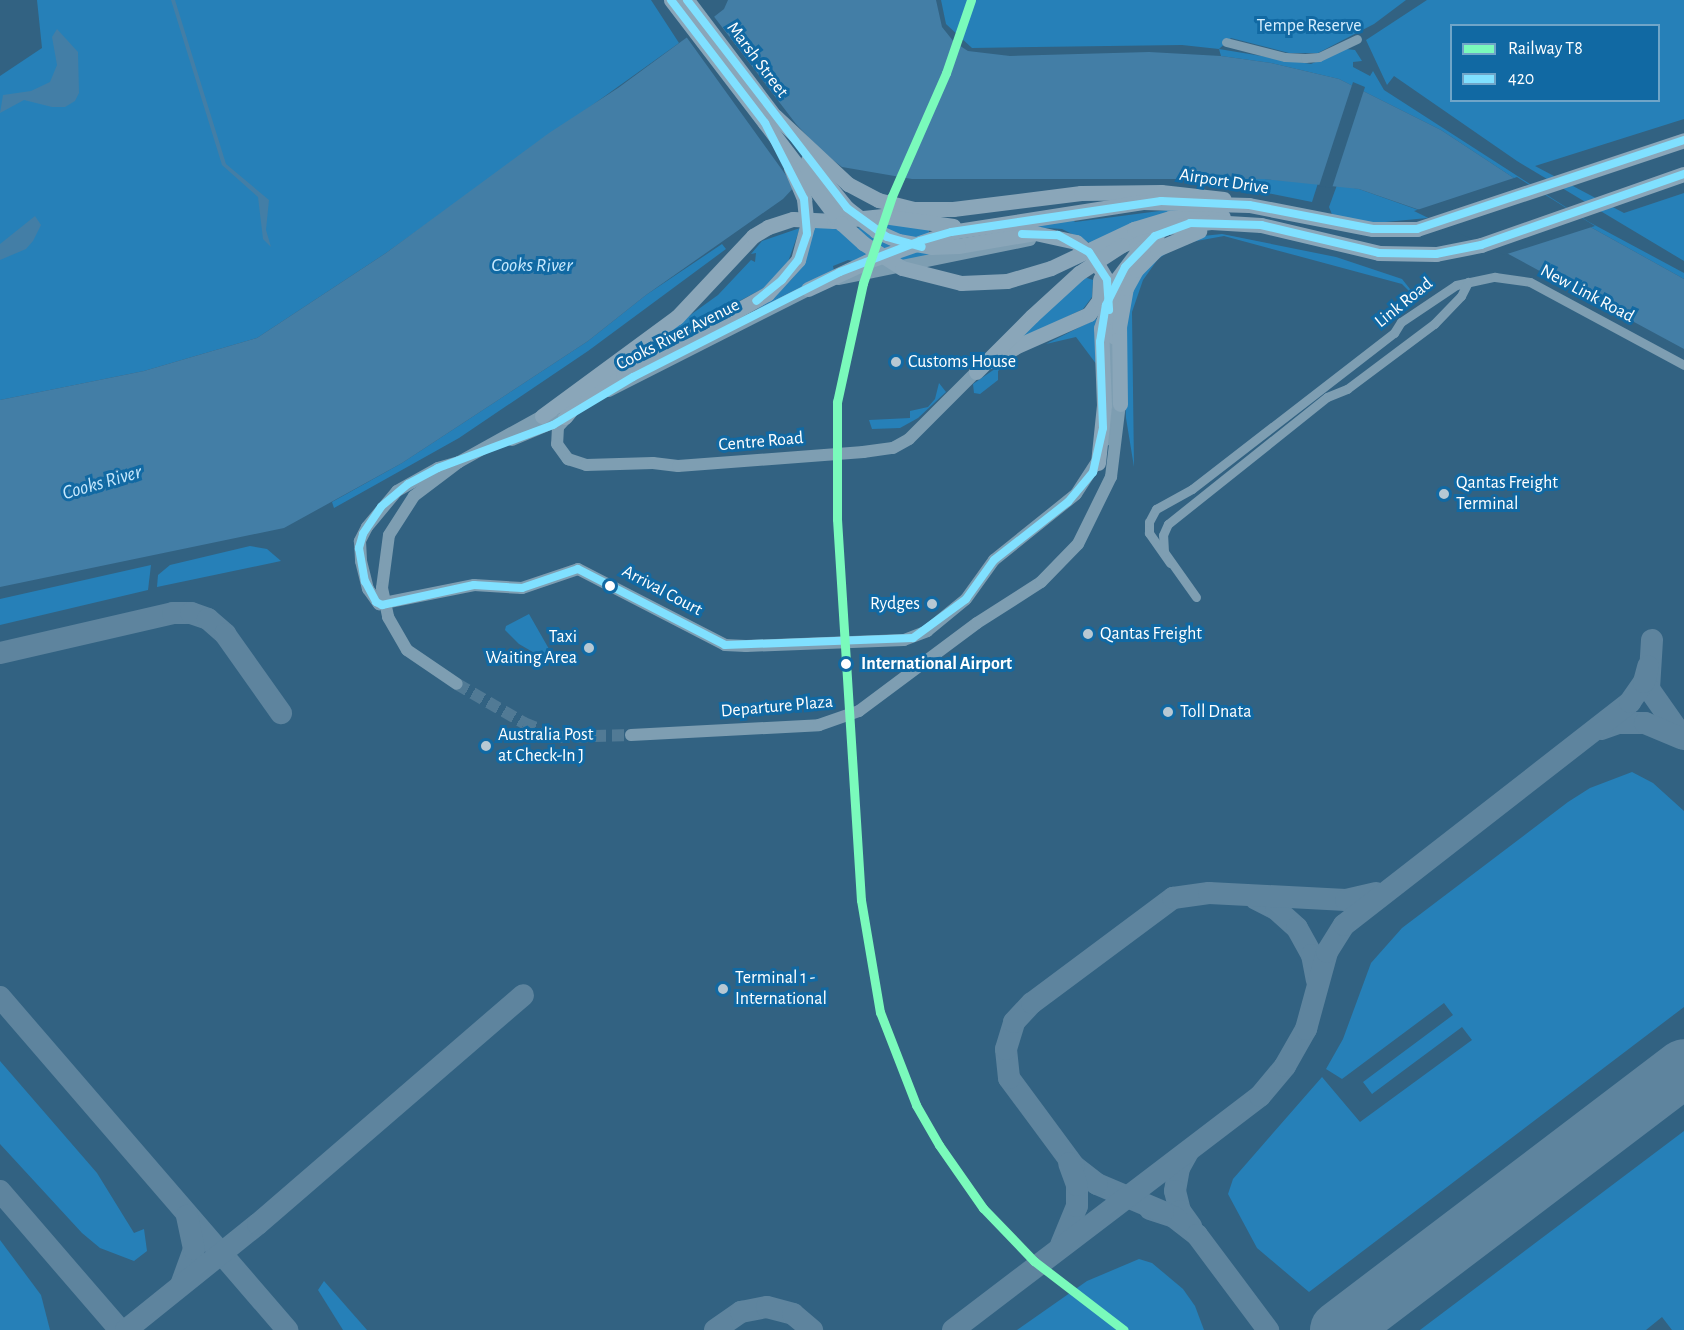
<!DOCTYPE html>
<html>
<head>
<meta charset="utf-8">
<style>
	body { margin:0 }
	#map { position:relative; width:1684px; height:1330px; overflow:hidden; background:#326282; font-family:"Alegreya Sans",sans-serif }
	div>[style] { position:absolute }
	.green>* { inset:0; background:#2680b8 }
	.water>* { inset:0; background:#437ea6 }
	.pier>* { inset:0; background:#326282 }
	.taxiway>* { height:22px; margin:-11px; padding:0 11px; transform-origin:11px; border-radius:11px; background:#5e849e }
	.runway>* { height:58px; margin:-29px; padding:0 29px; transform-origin:29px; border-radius:29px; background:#5e849e }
	.tertiary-tunnel>* { height:12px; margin-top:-6px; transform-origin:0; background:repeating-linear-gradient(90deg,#517a95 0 12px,transparent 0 18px) }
	.minor>* { height:9px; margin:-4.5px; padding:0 4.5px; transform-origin:4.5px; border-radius:4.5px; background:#7e9eb2 }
	.tertiary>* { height:12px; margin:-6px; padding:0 6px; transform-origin:6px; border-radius:6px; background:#7e9eb2 }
	.primary>* { height:15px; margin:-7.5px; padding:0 7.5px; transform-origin:7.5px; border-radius:7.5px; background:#8aa6b9 }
	.trunk>* { height:15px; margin:-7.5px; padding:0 7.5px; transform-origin:7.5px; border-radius:7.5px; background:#8aa6b9 }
	.tertiary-bridge>* { height:12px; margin:-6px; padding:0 6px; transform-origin:6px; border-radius:6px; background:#7e9eb2 }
	.primary-bridge>* { height:15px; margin:-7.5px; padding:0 7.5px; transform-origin:7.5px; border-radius:7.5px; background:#8aa6b9 }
	.trunk-bridge>* { height:15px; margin:-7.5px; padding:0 7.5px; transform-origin:7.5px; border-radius:7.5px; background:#8aa6b9 }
	.bus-1>* { height:8px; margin:-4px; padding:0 4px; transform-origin:4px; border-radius:4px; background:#80e0ff }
	.rail-1>* { height:9px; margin:-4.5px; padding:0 4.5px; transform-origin:4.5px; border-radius:4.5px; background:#7afabb }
	.dots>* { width:16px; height:16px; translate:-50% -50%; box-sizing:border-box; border:3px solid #1169a3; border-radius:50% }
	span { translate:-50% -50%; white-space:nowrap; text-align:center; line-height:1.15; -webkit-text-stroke:6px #1169a3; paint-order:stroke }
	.park-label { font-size:18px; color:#d5eefe }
	.street-label { font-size:18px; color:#fff }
	.poi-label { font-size:18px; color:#fff }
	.left { translate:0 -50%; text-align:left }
	.right { translate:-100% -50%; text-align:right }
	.stop-label { font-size:18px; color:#fff; font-weight:700 }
	.water-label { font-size:20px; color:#c6e8fd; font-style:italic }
	.legend { position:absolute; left:1450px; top:24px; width:210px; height:78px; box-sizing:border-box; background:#1169a3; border:2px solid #70a5c8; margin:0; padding:8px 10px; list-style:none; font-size:18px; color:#fff }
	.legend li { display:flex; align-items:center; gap:12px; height:30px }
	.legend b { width:30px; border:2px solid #70a5c8 }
</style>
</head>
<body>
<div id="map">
	<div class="green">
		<div style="clip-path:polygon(37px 0,651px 0,679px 43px,386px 253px,257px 338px,144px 371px,0 400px,0 76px,42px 48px)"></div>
		<div style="clip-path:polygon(941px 0,1406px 0,1374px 24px,1318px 53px,1289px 53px,1231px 38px,1219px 49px,1311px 64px,1346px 49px,1355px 50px,1362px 61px,1353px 62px,1353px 67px,1370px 76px,1373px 71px,1384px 90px,1589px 222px,1684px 273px,1684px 279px,1576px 219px,1441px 130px,1339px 79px,1271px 63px,1221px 56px,1219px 49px,1182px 45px,972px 48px,946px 24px)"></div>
		<div style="clip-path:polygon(evenodd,1427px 0,1684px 0,1684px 119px,1535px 166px,1624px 213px,1684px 193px,1684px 261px,1517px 161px,1394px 76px,1387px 85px,1366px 40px,1427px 0,1452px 26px,1658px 26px,1658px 100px,1452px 100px,1452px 26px)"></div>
		<div style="clip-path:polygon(1192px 178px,1264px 179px,1318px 183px,1312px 202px)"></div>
		<div style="clip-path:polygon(1337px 185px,1359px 189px,1438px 217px,1375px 223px,1333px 217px,1329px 207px)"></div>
		<div style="clip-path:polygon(1190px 207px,1090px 243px,1062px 229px,1047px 228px,884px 269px,901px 252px,1071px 218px,1075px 222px)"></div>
		<div style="clip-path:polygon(888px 222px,929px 230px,929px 235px,857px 262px,848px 260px,833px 266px,834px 271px,755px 311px,791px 280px,805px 262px,812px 227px,851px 229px)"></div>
		<div style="clip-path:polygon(800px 228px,788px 262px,764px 288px,675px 335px,671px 329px,718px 295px,751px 260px,755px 262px,756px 253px,751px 254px,762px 241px)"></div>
		<div style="clip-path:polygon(1222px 234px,1336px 257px,1402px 279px,1414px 294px,1413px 301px,1408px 305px,1409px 291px,1402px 284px,1224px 236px,1180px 244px,1158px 259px,1143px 280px,1132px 312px,1134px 467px,1126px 418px,1124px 367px,1125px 315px,1130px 293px,1143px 270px,1166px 249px,1193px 237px)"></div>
		<div style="clip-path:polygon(722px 244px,726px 249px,588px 351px,459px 438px,334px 508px,332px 502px,402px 463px,588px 341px,646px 295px)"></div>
		<div style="clip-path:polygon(1084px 277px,1093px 280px,1092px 297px,1083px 309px,1023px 338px,1021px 335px)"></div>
		<div style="clip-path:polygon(1100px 317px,1097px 365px,1076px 337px,1046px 344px)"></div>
		<div style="clip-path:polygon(1018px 353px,998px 371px,998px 380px,980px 394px,974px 393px,973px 384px)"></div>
		<div style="clip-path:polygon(939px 383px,946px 392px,918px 418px,900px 428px,872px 429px,869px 420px,910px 418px,910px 411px,928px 407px,935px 399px)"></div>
		<div style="clip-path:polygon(250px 546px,267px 549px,281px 561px,157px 587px,158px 575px,170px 565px)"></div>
		<div style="clip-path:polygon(151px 565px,148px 590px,0 625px,0 599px)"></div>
		<div style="clip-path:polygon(529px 614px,553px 656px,559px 660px,557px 663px,550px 662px,519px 644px,505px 630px,506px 626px)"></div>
		<div style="clip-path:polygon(1632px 772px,1653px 783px,1684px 811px,1684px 1007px,1309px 1292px,1257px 1248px,1228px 1194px,1233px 1179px,1322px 1077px,1360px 1122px,1472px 1040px,1462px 1027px,1372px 1094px,1363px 1082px,1453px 1015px,1444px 1003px,1342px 1079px,1326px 1069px,1343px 1039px,1371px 963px,1402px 928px,1568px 802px,1590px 788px)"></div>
		<div style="clip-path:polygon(0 1061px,97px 1173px,134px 1233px,144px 1229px,147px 1251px,134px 1261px,100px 1248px,82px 1233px,0 1144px)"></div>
		<div style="clip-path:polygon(1684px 1131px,1684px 1330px,1672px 1330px,1662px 1317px,1646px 1330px,1420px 1330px)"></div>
		<div style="clip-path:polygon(0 1240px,41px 1295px,50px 1330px,0 1330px)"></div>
		<div style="clip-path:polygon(1139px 1259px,1152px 1263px,1183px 1289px,1195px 1306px,1204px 1330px,1017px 1330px,1087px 1281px)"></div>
		<div style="clip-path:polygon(324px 1281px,367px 1330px,343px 1330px,318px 1290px)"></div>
	</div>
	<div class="water">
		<div style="clip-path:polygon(171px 0,175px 0,226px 164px,269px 200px,266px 230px,271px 247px,263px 239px,258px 197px,222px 165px)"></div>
		<div style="clip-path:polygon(728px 0,936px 0,942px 27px,954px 42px,968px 51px,1010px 56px,1149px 52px,1221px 56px,1271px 63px,1339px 79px,1441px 130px,1576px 219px,1684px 279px,1684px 349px,1440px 217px,1359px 189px,1264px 179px,912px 179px,842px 167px,825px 154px,783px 199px,646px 295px,588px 341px,402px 463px,284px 528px,0 587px,0 400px,144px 371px,257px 338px,386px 253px,549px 133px,618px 88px,701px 27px,724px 9px)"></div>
		<div style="clip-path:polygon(57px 29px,78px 52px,79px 93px,75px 101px,65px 107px,52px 107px,24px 100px,0 113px,3px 95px,31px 91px,50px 82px,57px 65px,52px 37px)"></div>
		<div style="clip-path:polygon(35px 216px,41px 225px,33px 241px,26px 249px,0 260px,0 244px)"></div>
	</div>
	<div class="pier">
		<div style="clip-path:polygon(712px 14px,796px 124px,826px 156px,788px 178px,685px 35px)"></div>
		<div style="clip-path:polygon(1353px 82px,1365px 87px,1332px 188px,1319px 186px)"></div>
		<div style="clip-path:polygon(1517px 177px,1595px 226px,1504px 255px,1414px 211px)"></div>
	</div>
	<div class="taxiway">
		<div style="left:1652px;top:640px;width:49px;rotate:93.5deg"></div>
		<div style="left:1649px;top:689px;width:61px;rotate:55deg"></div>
		<div style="left:0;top:653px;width:178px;rotate:-13deg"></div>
		<div style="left:173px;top:613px;width:18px"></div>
		<div style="left:191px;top:613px;width:18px;rotate:19deg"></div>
		<div style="left:208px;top:619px;width:23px;rotate:41deg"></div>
		<div style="left:225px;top:634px;width:97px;rotate:54.7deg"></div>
		<div style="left:1601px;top:729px;width:18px;rotate:-19deg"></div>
		<div style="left:1618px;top:723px;width:27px"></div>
		<div style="left:1645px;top:723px;width:39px;rotate:23deg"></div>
		<div style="left:1256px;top:899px;width:22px;rotate:27deg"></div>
		<div style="left:1276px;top:909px;width:28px;rotate:42deg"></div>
		<div style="left:1297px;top:928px;width:31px;rotate:61deg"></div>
		<div style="left:1312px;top:955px;width:25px;rotate:79deg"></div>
		<div style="left:0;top:997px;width:440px;rotate:49.2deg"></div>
		<div style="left:1188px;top:1152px;width:18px;rotate:119deg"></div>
		<div style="left:1179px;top:1168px;width:23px;rotate:100deg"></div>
		<div style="left:1175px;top:1191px;width:21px;rotate:76deg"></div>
		<div style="left:1180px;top:1211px;width:19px;rotate:54deg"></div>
		<div style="left:0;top:1191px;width:184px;rotate:49.2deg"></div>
		<div style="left:1150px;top:1209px;width:25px;rotate:18deg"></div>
		<div style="left:1174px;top:1217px;width:29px;rotate:38deg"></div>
		<div style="left:1197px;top:1235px;width:119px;rotate:53.2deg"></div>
		<div style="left:1163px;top:1212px;width:72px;rotate:-157deg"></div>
		<div style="left:1097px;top:1184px;width:29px;rotate:-142deg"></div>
		<div style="left:1074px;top:1166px;width:109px;rotate:-126.5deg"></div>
		<div style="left:1009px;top:1078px;width:29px;rotate:-96deg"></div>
		<div style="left:1006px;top:1049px;width:28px;rotate:-73deg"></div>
		<div style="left:1014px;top:1022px;width:26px;rotate:-47deg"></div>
		<div style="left:1032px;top:1003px;width:176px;rotate:-36.7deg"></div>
		<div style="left:1173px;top:898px;width:36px;rotate:-8deg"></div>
		<div style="left:1209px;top:893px;width:137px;rotate:2.9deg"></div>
		<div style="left:1346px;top:900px;width:31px;rotate:-13deg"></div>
		<div style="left:1061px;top:1245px;width:42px;rotate:-67.7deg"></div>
		<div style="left:1077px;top:1206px;width:21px;rotate:-90deg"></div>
		<div style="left:1077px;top:1185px;width:23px;rotate:-110deg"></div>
		<div style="left:181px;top:1285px;width:38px;rotate:-70deg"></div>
		<div style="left:194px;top:1249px;width:34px;rotate:-102deg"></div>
		<div style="left:126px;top:1330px;width:169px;rotate:-38.8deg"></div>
		<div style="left:258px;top:1224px;width:350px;rotate:-40.8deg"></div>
		<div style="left:715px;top:1330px;width:32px;rotate:-35deg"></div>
		<div style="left:741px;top:1312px;width:26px;rotate:-11deg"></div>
		<div style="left:767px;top:1307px;width:27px;rotate:15deg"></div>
		<div style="left:793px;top:1314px;width:25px;rotate:40deg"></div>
		<div style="left:953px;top:1330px;width:386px;rotate:-37.3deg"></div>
		<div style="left:1260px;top:1096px;width:39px;rotate:-50deg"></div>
		<div style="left:1285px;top:1066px;width:43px;rotate:-60.4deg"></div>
		<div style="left:1306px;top:1029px;width:80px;rotate:-74.7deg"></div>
		<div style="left:1327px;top:952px;width:32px;rotate:-58deg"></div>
		<div style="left:1344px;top:925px;width:363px;rotate:-37.9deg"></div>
		<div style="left:1630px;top:702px;width:24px;rotate:-55deg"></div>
		<div style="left:1644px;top:682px;width:16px;rotate:-75deg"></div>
		<div style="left:1337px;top:1330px;width:11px;rotate:-38deg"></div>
	</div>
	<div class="runway">
		<div style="left:1339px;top:1330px;width:433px;rotate:-37.2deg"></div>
	</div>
	<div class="tertiary-tunnel">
		<div style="left:457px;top:684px;width:78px;rotate:30.2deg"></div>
		<div style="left:524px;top:723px;width:37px;rotate:22deg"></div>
		<div style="left:558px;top:737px;width:73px;rotate:-1.6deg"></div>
	</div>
	<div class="minor">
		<div style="left:1226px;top:42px;width:61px;rotate:14.3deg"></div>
		<div style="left:1285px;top:57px;width:20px;rotate:3deg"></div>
		<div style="left:1305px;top:58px;width:14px;rotate:-4deg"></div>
		<div style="left:1319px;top:57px;width:42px;rotate:-25.3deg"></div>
		<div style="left:1170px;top:563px;width:37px;rotate:-125deg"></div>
		<div style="left:1149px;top:533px;width:11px;rotate:-90deg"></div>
		<div style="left:1149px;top:522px;width:15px;rotate:-62deg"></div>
		<div style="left:1156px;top:509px;width:41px;rotate:-29.1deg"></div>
		<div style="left:1192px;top:489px;width:255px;rotate:-37.7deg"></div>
		<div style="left:1394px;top:333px;width:13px;rotate:-58deg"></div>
		<div style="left:1401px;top:322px;width:66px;rotate:-33.9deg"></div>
		<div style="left:1456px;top:285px;width:40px;rotate:-12deg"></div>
		<div style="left:1495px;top:277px;width:35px;rotate:8deg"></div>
		<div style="left:1530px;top:282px;width:175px;rotate:28.3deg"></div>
		<div style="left:1196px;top:597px;width:55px;rotate:-125.4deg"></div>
		<div style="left:1164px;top:552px;width:17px;rotate:-93deg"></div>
		<div style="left:1163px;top:535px;width:12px;rotate:-66deg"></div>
		<div style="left:1168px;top:524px;width:203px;rotate:-38.6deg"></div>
		<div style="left:1327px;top:397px;width:22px;rotate:-22deg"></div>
		<div style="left:1347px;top:389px;width:109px;rotate:-36.8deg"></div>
		<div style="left:1434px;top:324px;width:39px;rotate:-46deg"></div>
		<div style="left:1461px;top:296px;width:16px;rotate:-63deg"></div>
	</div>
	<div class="tertiary">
		<div style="left:838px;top:279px;width:196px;rotate:-11.5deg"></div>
		<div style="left:609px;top:391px;width:232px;rotate:-26.9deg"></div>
		<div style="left:571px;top:413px;width:19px;rotate:133deg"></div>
		<div style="left:558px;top:427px;width:17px;rotate:93deg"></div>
		<div style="left:557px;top:444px;width:19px;rotate:54deg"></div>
		<div style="left:568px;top:459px;width:19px;rotate:18deg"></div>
		<div style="left:586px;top:465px;width:67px;rotate:-1.7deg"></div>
		<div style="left:653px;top:463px;width:25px;rotate:7deg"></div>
		<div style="left:678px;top:466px;width:186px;rotate:-4.3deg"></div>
		<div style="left:863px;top:452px;width:30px;rotate:-8deg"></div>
		<div style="left:893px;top:448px;width:18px;rotate:-29deg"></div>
		<div style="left:909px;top:439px;width:95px;rotate:-45deg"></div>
		<div style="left:512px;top:440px;width:54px;rotate:-22.8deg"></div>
		<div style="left:1106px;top:440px;width:36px;rotate:-81deg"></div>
		<div style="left:1112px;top:404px;width:78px;rotate:-92.2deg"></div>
		<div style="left:459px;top:462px;width:22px;rotate:164deg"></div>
		<div style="left:438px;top:468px;width:47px;rotate:150.7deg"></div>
		<div style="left:397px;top:491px;width:47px;rotate:129.8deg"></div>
		<div style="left:367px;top:527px;width:16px;rotate:117deg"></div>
		<div style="left:360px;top:541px;width:20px;rotate:87deg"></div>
		<div style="left:361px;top:561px;width:29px;rotate:76deg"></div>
		<div style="left:368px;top:589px;width:19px;rotate:54deg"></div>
		<div style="left:379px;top:604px;width:97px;rotate:-11.3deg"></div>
		<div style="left:474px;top:585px;width:48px;rotate:3.6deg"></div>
		<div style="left:522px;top:588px;width:59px;rotate:-18.7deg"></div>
		<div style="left:578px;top:569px;width:165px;rotate:27.3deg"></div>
		<div style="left:725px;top:645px;width:21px;rotate:3deg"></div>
		<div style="left:746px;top:646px;width:158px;rotate:-2.2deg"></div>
		<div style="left:904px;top:640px;width:25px;rotate:-21deg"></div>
		<div style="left:927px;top:631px;width:50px;rotate:-39.4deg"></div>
		<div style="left:966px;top:599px;width:48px;rotate:-54.3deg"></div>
		<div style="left:994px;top:560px;width:105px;rotate:-38.8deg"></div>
		<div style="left:1076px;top:494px;width:44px;rotate:-57deg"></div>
		<div style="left:382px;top:588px;width:53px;rotate:-82.5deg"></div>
		<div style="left:389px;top:535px;width:46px;rotate:-57.3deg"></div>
		<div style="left:414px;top:496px;width:56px;rotate:-37.1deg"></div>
		<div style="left:459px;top:462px;width:95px;rotate:-29deg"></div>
		<div style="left:631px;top:735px;width:188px;rotate:-3deg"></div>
		<div style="left:819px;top:725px;width:42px;rotate:-19.3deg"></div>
		<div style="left:859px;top:711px;width:147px;rotate:-36.7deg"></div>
		<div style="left:977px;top:623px;width:76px;rotate:-32.6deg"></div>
		<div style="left:1041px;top:582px;width:53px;rotate:-45.8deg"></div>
		<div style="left:1078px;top:544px;width:75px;rotate:-63.8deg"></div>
		<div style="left:1111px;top:477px;width:74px;rotate:-83deg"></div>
	</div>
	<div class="primary">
		<div style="left:671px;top:0;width:155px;rotate:52.6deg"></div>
		<div style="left:687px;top:0;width:153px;rotate:53deg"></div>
		<div style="left:775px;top:116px;width:100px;rotate:43deg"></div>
		<div style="left:848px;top:184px;width:34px;rotate:28deg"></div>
		<div style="left:878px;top:200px;width:36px;rotate:14deg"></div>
		<div style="left:913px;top:209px;width:40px"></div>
		<div style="left:953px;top:209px;width:129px;rotate:-7.1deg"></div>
		<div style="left:1081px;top:193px;width:80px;rotate:-0.7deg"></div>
		<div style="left:1161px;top:192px;width:63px;rotate:6.3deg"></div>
		<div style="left:808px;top:160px;width:62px;rotate:50.9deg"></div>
		<div style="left:1170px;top:218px;width:53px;rotate:-1.1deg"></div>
		<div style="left:958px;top:246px;width:78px;rotate:-9.6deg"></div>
		<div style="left:1035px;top:233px;width:42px;rotate:12.4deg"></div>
		<div style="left:1076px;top:242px;width:23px;rotate:41deg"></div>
		<div style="left:1093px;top:257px;width:27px;rotate:59deg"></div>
		<div style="left:1107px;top:280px;width:57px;rotate:83deg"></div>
		<div style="left:961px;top:283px;width:46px;rotate:-2.5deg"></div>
		<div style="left:992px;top:361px;width:27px;rotate:-31deg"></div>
		<div style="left:1015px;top:347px;width:81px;rotate:-24deg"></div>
		<div style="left:1089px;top:314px;width:17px;rotate:-54deg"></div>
		<div style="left:1099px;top:300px;width:21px;rotate:-87deg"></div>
		<div style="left:565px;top:417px;width:16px;rotate:-52deg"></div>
		<div style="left:575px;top:404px;width:57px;rotate:-32deg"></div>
		<div style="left:623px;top:374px;width:165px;rotate:-29.1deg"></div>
		<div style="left:767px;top:294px;width:46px;rotate:-47.6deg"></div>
		<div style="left:798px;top:260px;width:34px;rotate:-75deg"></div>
	</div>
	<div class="trunk">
		<div style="left:1122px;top:245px;width:49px;rotate:-21.4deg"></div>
		<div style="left:1168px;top:227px;width:43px;rotate:-6.6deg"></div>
		<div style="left:1211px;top:222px;width:50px;rotate:3.4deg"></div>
		<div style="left:1261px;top:225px;width:121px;rotate:13.3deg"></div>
		<div style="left:1379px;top:253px;width:57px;rotate:1deg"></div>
		<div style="left:1436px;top:254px;width:46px;rotate:-11.3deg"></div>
		<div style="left:1481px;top:245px;width:215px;rotate:-19.3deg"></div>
		<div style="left:1117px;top:279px;width:34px;rotate:-53deg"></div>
		<div style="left:1137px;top:252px;width:26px;rotate:-40deg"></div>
		<div style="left:808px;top:289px;width:66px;rotate:-25deg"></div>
		<div style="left:868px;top:261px;width:88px;rotate:-19.3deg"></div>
		<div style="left:951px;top:232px;width:194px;rotate:-8.9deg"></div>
		<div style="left:1143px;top:202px;width:106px;rotate:1.6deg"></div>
		<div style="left:1249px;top:205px;width:126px;rotate:11deg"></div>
		<div style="left:1373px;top:229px;width:44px"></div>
		<div style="left:1417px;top:229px;width:281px;rotate:-18.4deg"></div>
		<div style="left:976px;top:372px;width:79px;rotate:-45deg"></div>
		<div style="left:1120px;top:404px;width:77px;rotate:-90.7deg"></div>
		<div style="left:1119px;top:327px;width:40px;rotate:-80deg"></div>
		<div style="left:1126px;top:288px;width:21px;rotate:-61deg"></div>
		<div style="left:1136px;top:270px;width:30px;rotate:-45deg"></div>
		<div style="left:1157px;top:249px;width:46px;rotate:-23.2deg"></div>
		<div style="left:542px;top:416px;width:167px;rotate:-36.3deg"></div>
		<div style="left:677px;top:317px;width:111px;rotate:-46.8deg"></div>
		<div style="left:753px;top:236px;width:17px;rotate:-31deg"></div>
		<div style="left:768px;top:227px;width:26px;rotate:-18deg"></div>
		<div style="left:793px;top:219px;width:41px;rotate:2.8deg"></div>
		<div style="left:834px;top:221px;width:49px;rotate:-5.8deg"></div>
		<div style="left:883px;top:216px;width:71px;rotate:8.1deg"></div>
		<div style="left:1098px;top:463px;width:58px;rotate:-84.1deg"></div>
	</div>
	<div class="tertiary-bridge">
		<div style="left:382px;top:588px;width:30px;rotate:78deg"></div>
		<div style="left:388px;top:617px;width:38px;rotate:60deg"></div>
		<div style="left:407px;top:650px;width:60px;rotate:34.2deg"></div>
	</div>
	<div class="primary-bridge">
		<div style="left:765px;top:123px;width:126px;rotate:52.8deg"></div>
		<div style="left:841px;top:223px;width:30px;rotate:42deg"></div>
		<div style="left:863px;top:243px;width:46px;rotate:32.7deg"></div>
		<div style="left:902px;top:268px;width:61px;rotate:14.3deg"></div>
		<div style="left:791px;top:168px;width:34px;rotate:67deg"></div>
		<div style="left:804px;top:199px;width:28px;rotate:84deg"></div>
		<div style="left:847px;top:208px;width:37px;rotate:38deg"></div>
		<div style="left:876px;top:231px;width:24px;rotate:24deg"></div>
		<div style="left:898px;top:241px;width:34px;rotate:10deg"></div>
		<div style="left:931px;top:247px;width:27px;rotate:-2deg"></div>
		<div style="left:1007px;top:281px;width:46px;rotate:-16.5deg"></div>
		<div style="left:1051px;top:268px;width:92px;rotate:-25.2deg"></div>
		<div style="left:1134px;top:229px;width:38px;rotate:-17deg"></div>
	</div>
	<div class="trunk-bridge">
		<div style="left:1032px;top:316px;width:64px;rotate:-42.5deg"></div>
		<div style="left:1079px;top:273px;width:51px;rotate:-33.1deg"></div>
		<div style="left:1104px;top:405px;width:77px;rotate:-92.2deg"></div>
		<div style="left:1101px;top:328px;width:52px;rotate:-71.9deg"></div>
	</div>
	<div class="bus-1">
		<div style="left:671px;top:0;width:155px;rotate:52.6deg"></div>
		<div style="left:765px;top:123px;width:85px;rotate:62.8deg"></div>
		<div style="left:804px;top:199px;width:35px;rotate:85deg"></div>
		<div style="left:807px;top:234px;width:28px;rotate:109deg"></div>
		<div style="left:798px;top:260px;width:26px;rotate:129deg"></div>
		<div style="left:782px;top:280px;width:33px;rotate:141deg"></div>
		<div style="left:687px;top:0;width:262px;rotate:52.4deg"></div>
		<div style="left:847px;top:208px;width:49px;rotate:35.9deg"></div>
		<div style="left:887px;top:237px;width:36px;rotate:16deg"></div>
		<div style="left:1684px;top:140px;width:281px;rotate:161.6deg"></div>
		<div style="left:1417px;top:229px;width:44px;rotate:180deg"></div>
		<div style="left:1373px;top:229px;width:126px;rotate:-169deg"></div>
		<div style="left:1249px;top:205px;width:88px;rotate:-177.4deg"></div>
		<div style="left:1161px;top:201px;width:212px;rotate:171.6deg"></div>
		<div style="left:951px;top:232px;width:32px;rotate:164deg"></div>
		<div style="left:920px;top:241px;width:86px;rotate:158.8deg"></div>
		<div style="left:840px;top:272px;width:232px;rotate:153.1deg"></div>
		<div style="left:633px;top:377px;width:93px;rotate:149deg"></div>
		<div style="left:553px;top:425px;width:123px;rotate:159.5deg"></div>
		<div style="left:438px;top:468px;width:34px;rotate:152deg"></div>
		<div style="left:408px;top:484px;width:35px;rotate:140deg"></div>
		<div style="left:381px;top:507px;width:32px;rotate:124deg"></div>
		<div style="left:363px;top:534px;width:15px;rotate:106deg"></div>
		<div style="left:359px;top:548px;width:34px;rotate:80deg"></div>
		<div style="left:365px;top:581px;width:24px;rotate:62deg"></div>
		<div style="left:376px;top:602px;width:7px;rotate:27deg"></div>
		<div style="left:382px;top:605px;width:94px;rotate:-12.3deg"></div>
		<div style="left:474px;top:585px;width:48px;rotate:3.6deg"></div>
		<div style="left:522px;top:588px;width:59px;rotate:-18.7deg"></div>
		<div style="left:578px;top:569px;width:165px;rotate:27.3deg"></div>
		<div style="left:725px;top:645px;width:188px;rotate:-2.1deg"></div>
		<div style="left:913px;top:638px;width:66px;rotate:-36.3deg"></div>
		<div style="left:966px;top:599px;width:48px;rotate:-54.3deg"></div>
		<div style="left:994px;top:560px;width:94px;rotate:-38.1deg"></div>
		<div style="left:1068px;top:502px;width:39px;rotate:-50deg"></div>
		<div style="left:1093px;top:472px;width:45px;rotate:-77.2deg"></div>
		<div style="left:1103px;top:428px;width:86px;rotate:-92deg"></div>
		<div style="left:1100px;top:342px;width:37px;rotate:-81deg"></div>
		<div style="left:1106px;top:305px;width:42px;rotate:-63.4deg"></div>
		<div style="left:1125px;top:267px;width:43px;rotate:-45.9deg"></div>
		<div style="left:1155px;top:236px;width:37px;rotate:-20deg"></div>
		<div style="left:1190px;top:223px;width:71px;rotate:1.6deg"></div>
		<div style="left:1261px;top:225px;width:121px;rotate:13.3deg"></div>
		<div style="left:1379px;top:253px;width:57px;rotate:1deg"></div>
		<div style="left:1436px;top:254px;width:46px;rotate:-11.3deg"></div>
		<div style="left:1481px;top:245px;width:215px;rotate:-19.3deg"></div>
		<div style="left:1022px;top:234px;width:36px;rotate:2deg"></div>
		<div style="left:1058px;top:235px;width:35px;rotate:29deg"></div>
		<div style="left:1089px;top:252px;width:33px;rotate:57deg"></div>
		<div style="left:1107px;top:280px;width:30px;rotate:86deg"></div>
	</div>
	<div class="rail-1">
		<div style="left:971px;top:0;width:77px;rotate:108.9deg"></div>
		<div style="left:946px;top:73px;width:134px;rotate:113.7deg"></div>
		<div style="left:892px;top:196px;width:92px;rotate:108.4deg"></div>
		<div style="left:863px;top:283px;width:122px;rotate:102.3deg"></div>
		<div style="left:837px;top:402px;width:117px;rotate:90deg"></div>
		<div style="left:837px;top:519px;width:382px;rotate:86.4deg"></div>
		<div style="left:861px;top:900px;width:114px;rotate:80.4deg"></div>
		<div style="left:880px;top:1012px;width:100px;rotate:68.8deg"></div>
		<div style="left:916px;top:1105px;width:46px;rotate:60.1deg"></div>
		<div style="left:939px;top:1145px;width:77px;rotate:55.1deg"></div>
		<div style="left:983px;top:1208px;width:74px;rotate:46.1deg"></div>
		<div style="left:1034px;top:1261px;width:113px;rotate:37.5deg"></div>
	</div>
	<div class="dots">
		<div style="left:896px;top:362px;background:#b7c8d3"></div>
		<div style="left:1444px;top:494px;background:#b7c8d3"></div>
		<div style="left:610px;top:586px;background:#fff"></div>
		<div style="left:932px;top:604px;background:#b7c8d3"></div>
		<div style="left:1088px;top:634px;background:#b7c8d3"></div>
		<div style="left:589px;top:648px;background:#b7c8d3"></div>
		<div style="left:846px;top:664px;background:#fff"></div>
		<div style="left:1168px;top:712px;background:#b7c8d3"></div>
		<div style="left:486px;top:746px;background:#b7c8d3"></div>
		<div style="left:723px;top:989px;background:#b7c8d3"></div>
	</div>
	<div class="park-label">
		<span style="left:1309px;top:26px">Tempe Reserve</span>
	</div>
	<div class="street-label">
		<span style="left:757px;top:60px;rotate:53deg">Marsh Street</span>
		<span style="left:1224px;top:182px;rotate:9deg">Airport Drive</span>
		<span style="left:1587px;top:294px;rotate:28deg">New Link Road</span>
		<span style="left:1404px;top:303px;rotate:-39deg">Link Road</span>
		<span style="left:678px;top:335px;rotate:-27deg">Cooks River Avenue</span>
		<span style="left:761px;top:442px;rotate:-5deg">Centre Road</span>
		<span style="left:662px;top:591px;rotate:28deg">Arrival Court</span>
		<span style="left:777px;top:707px;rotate:-5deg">Departure Plaza</span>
	</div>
	<div class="poi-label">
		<span class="left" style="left:908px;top:362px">Customs House</span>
		<span class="left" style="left:1456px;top:494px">Qantas Freight<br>Terminal</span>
		<span class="right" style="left:920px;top:604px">Rydges</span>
		<span class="left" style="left:1100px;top:634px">Qantas Freight</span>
		<span class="right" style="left:577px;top:648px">Taxi<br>Waiting Area</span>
		<span class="left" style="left:1180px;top:712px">Toll Dnata</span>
		<span class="left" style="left:498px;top:746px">Australia Post<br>at Check-In J</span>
		<span class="left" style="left:735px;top:989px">Terminal 1 -<br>International</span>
	</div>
	<div class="stop-label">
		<span class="left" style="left:861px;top:664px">International Airport</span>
	</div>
	<div class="water-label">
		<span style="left:532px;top:265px">Cooks River</span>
		<span style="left:102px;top:483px;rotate:-16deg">Cooks River</span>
	</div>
	<ul class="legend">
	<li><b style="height:8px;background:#7afabb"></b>Railway T8</li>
	<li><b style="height:8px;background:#80e0ff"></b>420</li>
	</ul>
</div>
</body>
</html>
